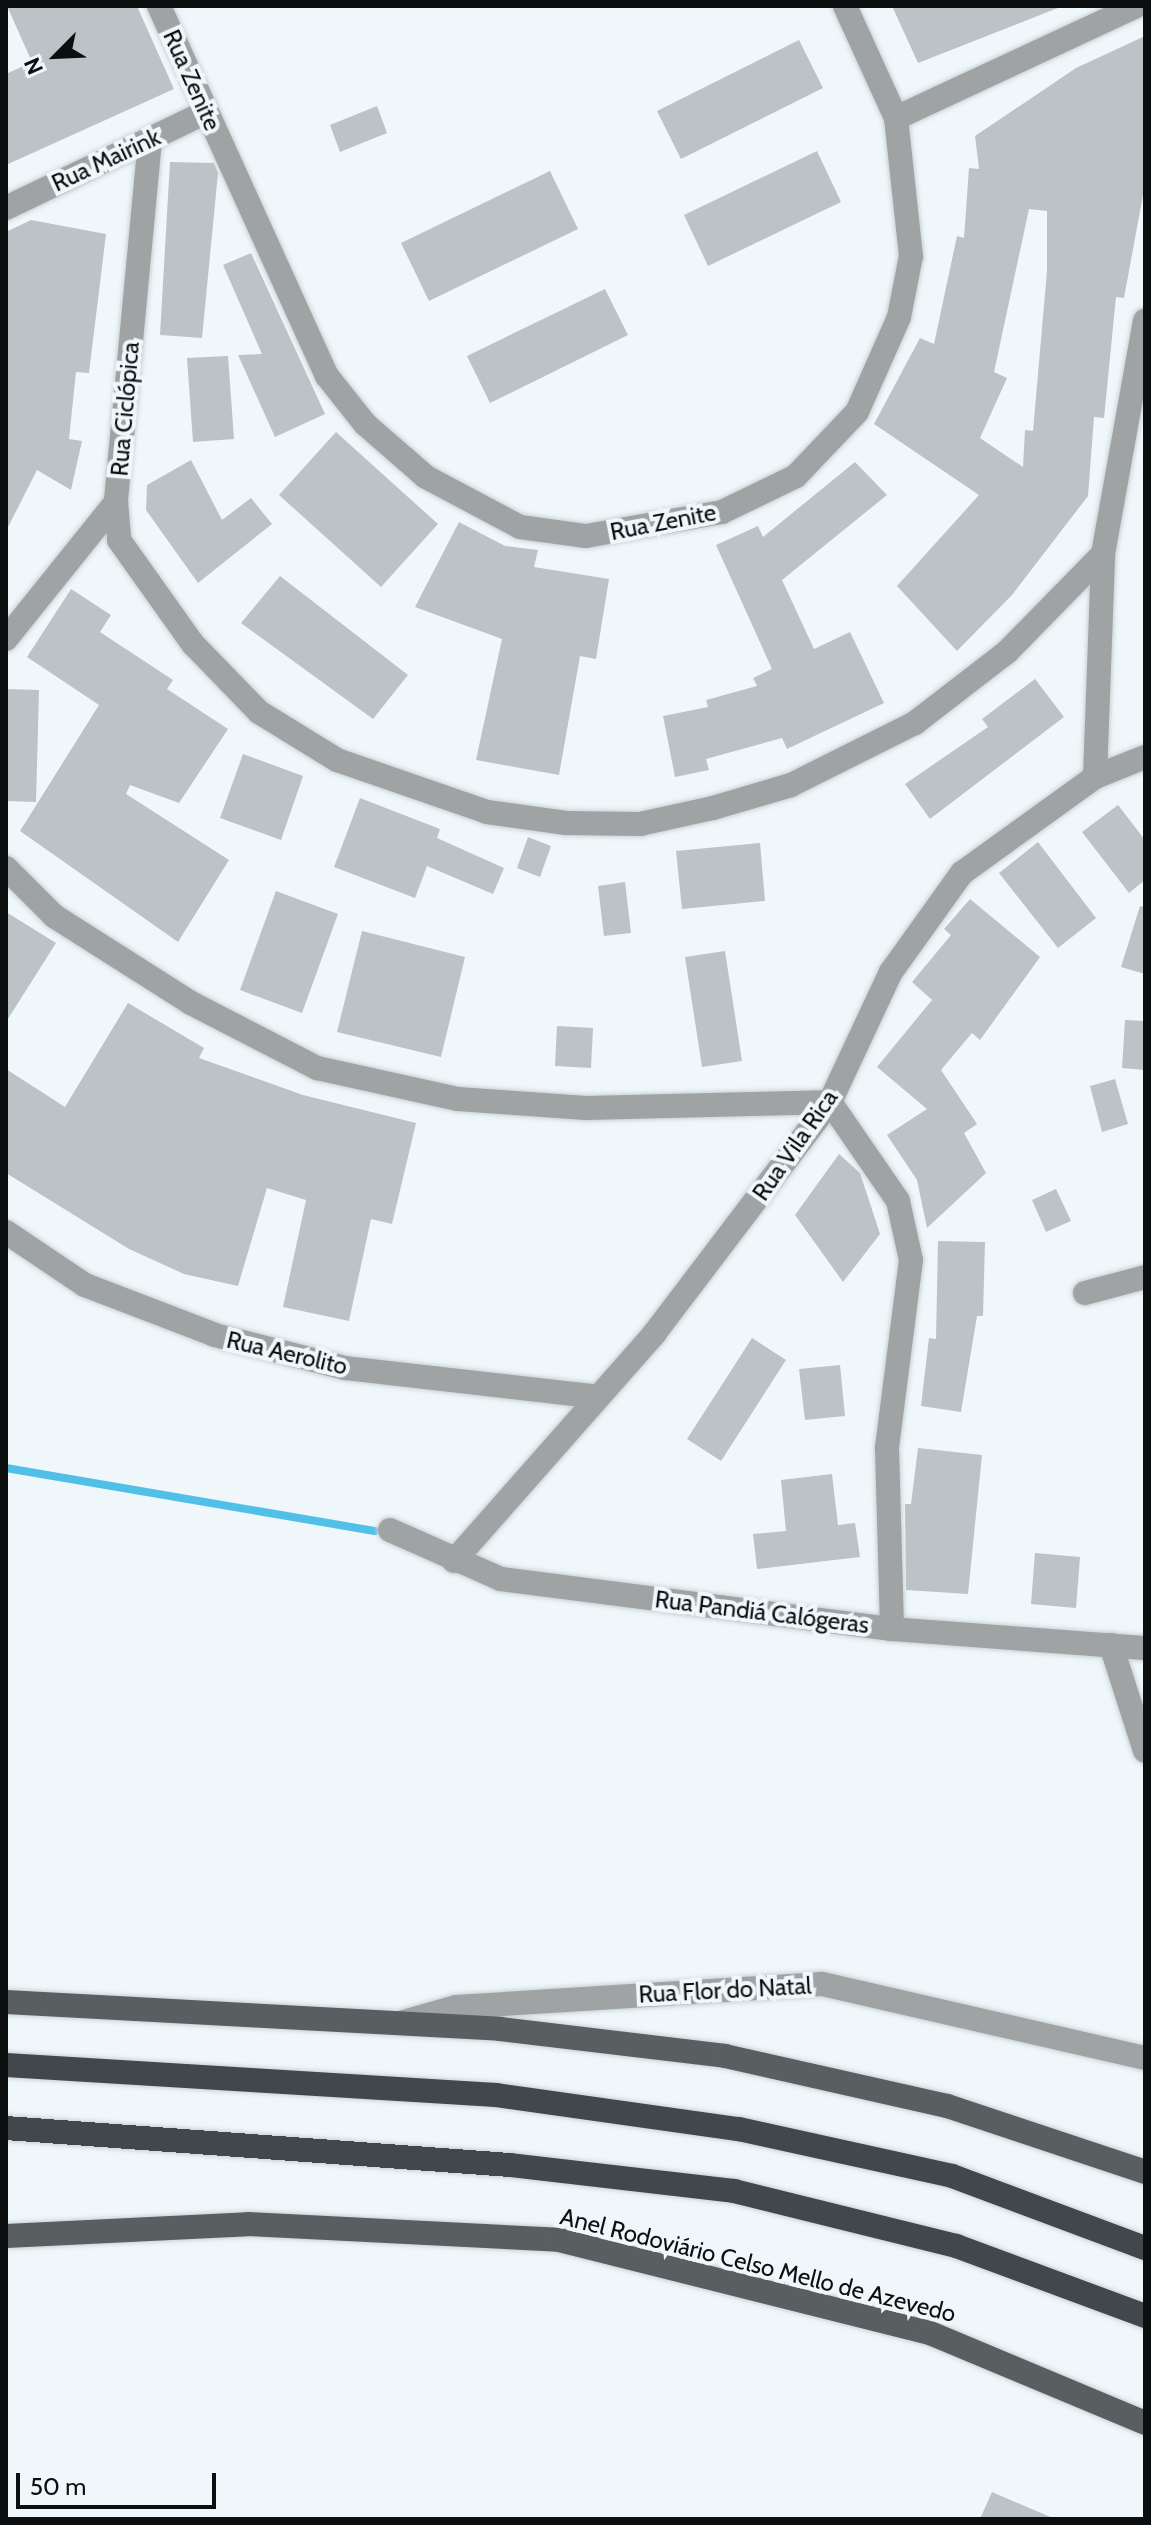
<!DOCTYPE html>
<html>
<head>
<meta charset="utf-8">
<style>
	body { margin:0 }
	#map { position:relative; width:1151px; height:2525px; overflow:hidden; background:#eff7fb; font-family:Cabin,sans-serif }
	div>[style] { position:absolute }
	.stream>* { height:8px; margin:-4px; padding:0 4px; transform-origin:4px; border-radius:4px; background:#50c0e9 }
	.building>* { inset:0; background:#bbc3c6 }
	.roads { filter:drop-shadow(0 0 2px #cbd2d5) drop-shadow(0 0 2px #cbd2d5) }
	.minor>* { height:24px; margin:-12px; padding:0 12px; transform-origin:12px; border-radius:12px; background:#9fa3a4 }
	.major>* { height:24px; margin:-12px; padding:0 12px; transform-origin:12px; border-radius:12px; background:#595f61 }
	.highway>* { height:24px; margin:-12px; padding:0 12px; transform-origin:12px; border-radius:12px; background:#41474a }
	span { translate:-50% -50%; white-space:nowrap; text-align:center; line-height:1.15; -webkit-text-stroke:8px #eff7fb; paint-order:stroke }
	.street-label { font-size:24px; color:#0c0f10 }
	.frame { position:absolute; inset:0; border:8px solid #0c0f10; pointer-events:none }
	.north { position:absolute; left:16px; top:16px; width:80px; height:80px; -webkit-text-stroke:6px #eff7fb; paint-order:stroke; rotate:246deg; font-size:22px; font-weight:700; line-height:32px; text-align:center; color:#0c0f10 }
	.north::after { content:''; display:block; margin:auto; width:28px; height:36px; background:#0c0f10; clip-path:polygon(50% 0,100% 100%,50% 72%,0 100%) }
	.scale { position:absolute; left:16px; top:2473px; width:200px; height:36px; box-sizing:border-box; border:4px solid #0c0f10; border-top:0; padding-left:10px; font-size:24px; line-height:28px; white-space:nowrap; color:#0c0f10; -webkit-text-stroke:6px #eff7fb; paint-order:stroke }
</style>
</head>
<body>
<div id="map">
	<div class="stream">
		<div style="left:6px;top:1468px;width:374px;rotate:9.7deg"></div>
	</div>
	<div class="building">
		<div style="clip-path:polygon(7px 6px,137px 6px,174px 89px,6px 165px,6px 74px,32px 62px)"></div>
		<div style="clip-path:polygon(892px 6px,1063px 6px,918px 63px)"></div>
		<div style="clip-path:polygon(evenodd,1145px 36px,1145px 184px,1124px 298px,1116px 297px,1104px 418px,1094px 417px,1088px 496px,1012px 595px,957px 651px,897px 586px,979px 495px,874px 424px,920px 338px,934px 344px,957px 236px,964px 238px,969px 168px,979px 169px,975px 136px,1076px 68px,1145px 36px,1029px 209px,1047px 211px,1047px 271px,1033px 431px,1025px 430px,1023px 467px,980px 438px,1007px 378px,994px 372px,1029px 209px)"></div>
		<div style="clip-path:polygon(799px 40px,823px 88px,681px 159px,657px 111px)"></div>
		<div style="clip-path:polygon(377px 106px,387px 133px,340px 152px,330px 125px)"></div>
		<div style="clip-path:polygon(817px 151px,841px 202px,708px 266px,684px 215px)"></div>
		<div style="clip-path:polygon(170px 162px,214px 163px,218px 173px,202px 338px,160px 335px)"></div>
		<div style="clip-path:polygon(550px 171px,578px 229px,429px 301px,401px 243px)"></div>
		<div style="clip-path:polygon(31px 220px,106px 234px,89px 373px,76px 372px,69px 439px,82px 441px,71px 490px,37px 470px,6px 531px,6px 232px)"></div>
		<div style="clip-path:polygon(251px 253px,325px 414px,275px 437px,238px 355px,262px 354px,223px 265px)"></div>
		<div style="clip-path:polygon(605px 289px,628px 335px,490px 403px,467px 356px)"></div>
		<div style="clip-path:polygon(228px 356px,234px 439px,193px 442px,187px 358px)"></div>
		<div style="clip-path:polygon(336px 432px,438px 524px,381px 587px,279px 495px)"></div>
		<div style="clip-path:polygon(191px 460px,222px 520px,251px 498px,272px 524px,198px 583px,146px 510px,147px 485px)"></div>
		<div style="clip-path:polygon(855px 462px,887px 495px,782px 580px,814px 649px,850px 632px,884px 703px,787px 749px,782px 738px,706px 759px,709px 770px,675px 777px,663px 716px,708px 707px,706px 700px,757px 686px,753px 678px,772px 669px,716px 545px,758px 526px,763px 537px)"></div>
		<div style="clip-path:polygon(459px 522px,505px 546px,538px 550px,534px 567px,609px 579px,596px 659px,580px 656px,559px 775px,476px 760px,502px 639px,415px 607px)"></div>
		<div style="clip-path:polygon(280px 576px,408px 675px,373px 719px,241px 623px)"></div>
		<div style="clip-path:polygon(71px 589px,111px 615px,100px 632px,173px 680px,167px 689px,228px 729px,179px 803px,130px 785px,126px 794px,229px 860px,178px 942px,20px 831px,99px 705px,27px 657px)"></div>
		<div style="clip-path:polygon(1035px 679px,1064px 717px,930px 819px,905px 784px,988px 727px,982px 719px)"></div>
		<div style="clip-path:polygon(6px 689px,39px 690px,36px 802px,6px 801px)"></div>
		<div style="clip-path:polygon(243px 754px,303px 776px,281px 840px,220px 818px)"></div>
		<div style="clip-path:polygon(360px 798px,440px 829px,437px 838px,504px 868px,493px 894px,427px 866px,415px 898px,334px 867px)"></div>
		<div style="clip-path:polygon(1118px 805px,1145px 840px,1145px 880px,1129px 893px,1082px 832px)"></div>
		<div style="clip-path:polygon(528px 837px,551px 846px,540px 877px,517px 868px)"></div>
		<div style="clip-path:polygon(1038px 842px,1096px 918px,1058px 948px,999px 873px)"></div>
		<div style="clip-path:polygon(760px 843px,765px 901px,682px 909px,676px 851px)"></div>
		<div style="clip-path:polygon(625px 882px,631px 933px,604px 936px,598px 886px)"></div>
		<div style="clip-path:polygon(276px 891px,338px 914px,302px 1013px,240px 990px)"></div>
		<div style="clip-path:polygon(970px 899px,1040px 957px,980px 1040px,972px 1033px,941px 1070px,977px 1124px,964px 1133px,986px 1173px,927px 1228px,917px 1180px,887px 1135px,927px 1109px,877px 1067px,932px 1000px,912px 982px,951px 935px,944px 929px)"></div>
		<div style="clip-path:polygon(1140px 906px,1145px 907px,1145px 974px,1121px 967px)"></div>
		<div style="clip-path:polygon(6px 912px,56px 943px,6px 1022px)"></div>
		<div style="clip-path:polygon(362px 931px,465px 957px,441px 1057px,337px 1032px)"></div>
		<div style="clip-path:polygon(725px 951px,742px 1061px,702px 1067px,685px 957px)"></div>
		<div style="clip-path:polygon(128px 1003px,204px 1048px,199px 1058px,303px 1095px,416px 1123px,392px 1224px,371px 1219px,349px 1321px,283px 1307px,306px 1200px,267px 1188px,238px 1286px,184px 1274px,129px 1249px,6px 1173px,6px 1069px,65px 1107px)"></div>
		<div style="clip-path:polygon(1125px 1020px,1145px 1021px,1145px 1070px,1122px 1068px)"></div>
		<div style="clip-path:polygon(557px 1026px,593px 1028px,591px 1068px,555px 1066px)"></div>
		<div style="clip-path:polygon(1115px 1079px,1128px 1124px,1102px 1132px,1090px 1086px)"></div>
		<div style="clip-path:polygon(839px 1154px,860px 1173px,880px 1234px,843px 1282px,795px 1215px)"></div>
		<div style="clip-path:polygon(1056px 1189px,1071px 1221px,1046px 1232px,1032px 1200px)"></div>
		<div style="clip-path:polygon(938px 1241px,985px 1242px,983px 1316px,977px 1316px,961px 1412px,921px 1406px,929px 1338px,936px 1339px)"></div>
		<div style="clip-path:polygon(752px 1338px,786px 1360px,721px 1461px,687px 1439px)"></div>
		<div style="clip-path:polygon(840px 1365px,845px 1416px,805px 1420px,799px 1369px)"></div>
		<div style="clip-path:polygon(918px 1448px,982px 1455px,968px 1594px,906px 1590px,905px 1504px,911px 1504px)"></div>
		<div style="clip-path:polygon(832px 1474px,838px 1525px,855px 1523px,860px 1557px,757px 1569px,753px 1534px,786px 1531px,781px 1480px)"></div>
		<div style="clip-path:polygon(1035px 1553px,1080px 1557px,1076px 1608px,1031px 1604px)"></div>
		<div style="clip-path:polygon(992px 2492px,1055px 2519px,980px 2519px)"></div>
	</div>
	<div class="roads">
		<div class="minor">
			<div style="left:159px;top:6px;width:406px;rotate:65.6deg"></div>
			<div style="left:327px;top:376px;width:61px;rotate:51.6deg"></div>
			<div style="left:365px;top:424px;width:81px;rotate:41deg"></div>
			<div style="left:426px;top:477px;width:106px;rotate:28deg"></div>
			<div style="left:520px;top:527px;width:67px;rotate:7.8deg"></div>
			<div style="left:586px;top:536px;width:138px;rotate:-10deg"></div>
			<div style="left:722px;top:512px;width:82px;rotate:-25.9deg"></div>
			<div style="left:796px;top:476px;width:88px;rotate:-46.4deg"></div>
			<div style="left:857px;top:412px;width:104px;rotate:-66.1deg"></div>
			<div style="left:899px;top:317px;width:62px;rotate:-78.9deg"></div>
			<div style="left:911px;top:256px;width:139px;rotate:-96.2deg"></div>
			<div style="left:896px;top:118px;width:265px;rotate:-25deg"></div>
			<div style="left:845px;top:6px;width:123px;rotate:65.5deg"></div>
			<div style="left:150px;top:140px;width:364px;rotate:95.4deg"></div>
			<div style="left:116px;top:502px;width:38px;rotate:85deg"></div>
			<div style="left:119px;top:540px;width:128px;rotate:54.6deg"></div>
			<div style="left:193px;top:644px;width:95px;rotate:45.9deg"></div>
			<div style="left:259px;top:712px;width:92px;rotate:31.6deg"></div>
			<div style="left:337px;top:760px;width:159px;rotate:19.1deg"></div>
			<div style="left:487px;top:812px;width:80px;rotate:7.9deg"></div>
			<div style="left:566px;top:823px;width:74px;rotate:0.8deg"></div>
			<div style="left:640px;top:824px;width:75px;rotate:-12.4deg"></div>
			<div style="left:713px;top:808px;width:81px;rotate:-16.4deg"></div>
			<div style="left:791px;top:785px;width:139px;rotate:-26.6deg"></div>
			<div style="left:915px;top:723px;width:116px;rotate:-37.7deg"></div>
			<div style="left:1007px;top:652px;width:137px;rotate:-45.6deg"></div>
			<div style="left:6px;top:208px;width:222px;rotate:-25.6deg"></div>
			<div style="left:6px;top:639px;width:176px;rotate:-51.2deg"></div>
			<div style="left:1095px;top:777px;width:223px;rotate:-87.9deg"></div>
			<div style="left:1103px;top:554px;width:237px;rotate:-79.8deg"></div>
			<div style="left:6px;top:868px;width:68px;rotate:45deg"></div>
			<div style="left:54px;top:916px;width:162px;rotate:32.4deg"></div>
			<div style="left:191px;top:1003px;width:142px;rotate:27.3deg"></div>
			<div style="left:317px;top:1068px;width:144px;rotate:12.4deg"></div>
			<div style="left:458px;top:1099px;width:128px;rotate:4deg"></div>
			<div style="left:586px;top:1108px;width:244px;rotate:-1.4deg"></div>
			<div style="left:830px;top:1102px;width:120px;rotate:55.5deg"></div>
			<div style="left:898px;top:1201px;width:60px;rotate:77.6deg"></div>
			<div style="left:911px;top:1260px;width:190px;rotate:97.3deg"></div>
			<div style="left:887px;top:1448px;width:181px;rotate:88.4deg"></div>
			<div style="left:6px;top:1232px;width:95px;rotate:33.9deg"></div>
			<div style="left:85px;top:1285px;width:139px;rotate:21deg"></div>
			<div style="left:215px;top:1335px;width:134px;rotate:14.2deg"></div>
			<div style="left:345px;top:1368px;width:249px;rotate:6.5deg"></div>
			<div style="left:1085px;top:1293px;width:62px;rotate:-14.9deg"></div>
			<div style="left:390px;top:1530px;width:121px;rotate:23.8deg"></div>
			<div style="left:501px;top:1579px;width:394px;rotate:7.3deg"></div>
			<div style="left:892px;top:1629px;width:254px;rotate:4.3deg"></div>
			<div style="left:454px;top:1561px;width:303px;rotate:-48.6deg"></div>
			<div style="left:654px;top:1334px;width:291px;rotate:-52.8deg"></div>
			<div style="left:830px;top:1102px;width:144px;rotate:-64.9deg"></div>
			<div style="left:891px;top:972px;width:122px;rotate:-54.4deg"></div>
			<div style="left:962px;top:873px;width:164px;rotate:-35.8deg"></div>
			<div style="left:1095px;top:777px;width:54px;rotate:-21.8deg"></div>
			<div style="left:1111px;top:1645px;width:111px;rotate:72.2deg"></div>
			<div style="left:403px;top:2022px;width:55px;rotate:-15.8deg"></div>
			<div style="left:456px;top:2007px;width:367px;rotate:-3.6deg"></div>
			<div style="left:822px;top:1984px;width:331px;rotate:12.9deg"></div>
		</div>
		<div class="major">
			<div style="left:6px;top:2002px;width:495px;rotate:3.1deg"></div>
			<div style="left:500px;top:2029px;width:227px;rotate:6.8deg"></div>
			<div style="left:725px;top:2056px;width:228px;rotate:12.7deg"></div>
			<div style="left:947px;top:2106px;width:209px;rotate:18.4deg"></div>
			<div style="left:6px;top:2236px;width:242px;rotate:-2.8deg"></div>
			<div style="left:248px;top:2224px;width:311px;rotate:2.9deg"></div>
			<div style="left:559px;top:2240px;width:382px;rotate:14.1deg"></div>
			<div style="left:930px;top:2333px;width:233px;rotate:22.7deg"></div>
		</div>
		<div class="highway">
			<div style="left:6px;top:2065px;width:491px;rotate:3.5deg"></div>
			<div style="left:496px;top:2095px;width:245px;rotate:8deg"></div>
			<div style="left:739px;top:2129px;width:218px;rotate:12.4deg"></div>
			<div style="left:952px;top:2176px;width:206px;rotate:20.5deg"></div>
			<div style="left:6px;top:2128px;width:505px;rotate:4.2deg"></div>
			<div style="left:510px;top:2165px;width:226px;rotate:6.6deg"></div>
			<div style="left:734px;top:2191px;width:229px;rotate:13.9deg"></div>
			<div style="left:956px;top:2246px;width:202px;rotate:20.3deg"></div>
		</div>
	</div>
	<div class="street-label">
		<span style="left:192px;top:80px;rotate:66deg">Rua Zenite</span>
		<span style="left:106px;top:160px;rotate:-25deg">Rua Mairink</span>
		<span style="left:125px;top:409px;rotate:-85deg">Rua Ciclópica</span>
		<span style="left:663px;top:522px;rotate:-11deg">Rua Zenite</span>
		<span style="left:795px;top:1145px;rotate:-55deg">Rua Vila Rica</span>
		<span style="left:287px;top:1353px;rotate:13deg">Rua Aerolito</span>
		<span style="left:762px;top:1612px;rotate:7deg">Rua Pandiá Calógeras</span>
		<span style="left:725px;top:1990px;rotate:-3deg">Rua Flor do Natal</span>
		<span style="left:758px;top:2265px;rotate:14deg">Anel Rodoviário Celso Mello de Azevedo</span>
	</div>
	<div class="frame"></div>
	<div class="north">N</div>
	<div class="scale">50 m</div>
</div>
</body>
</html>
